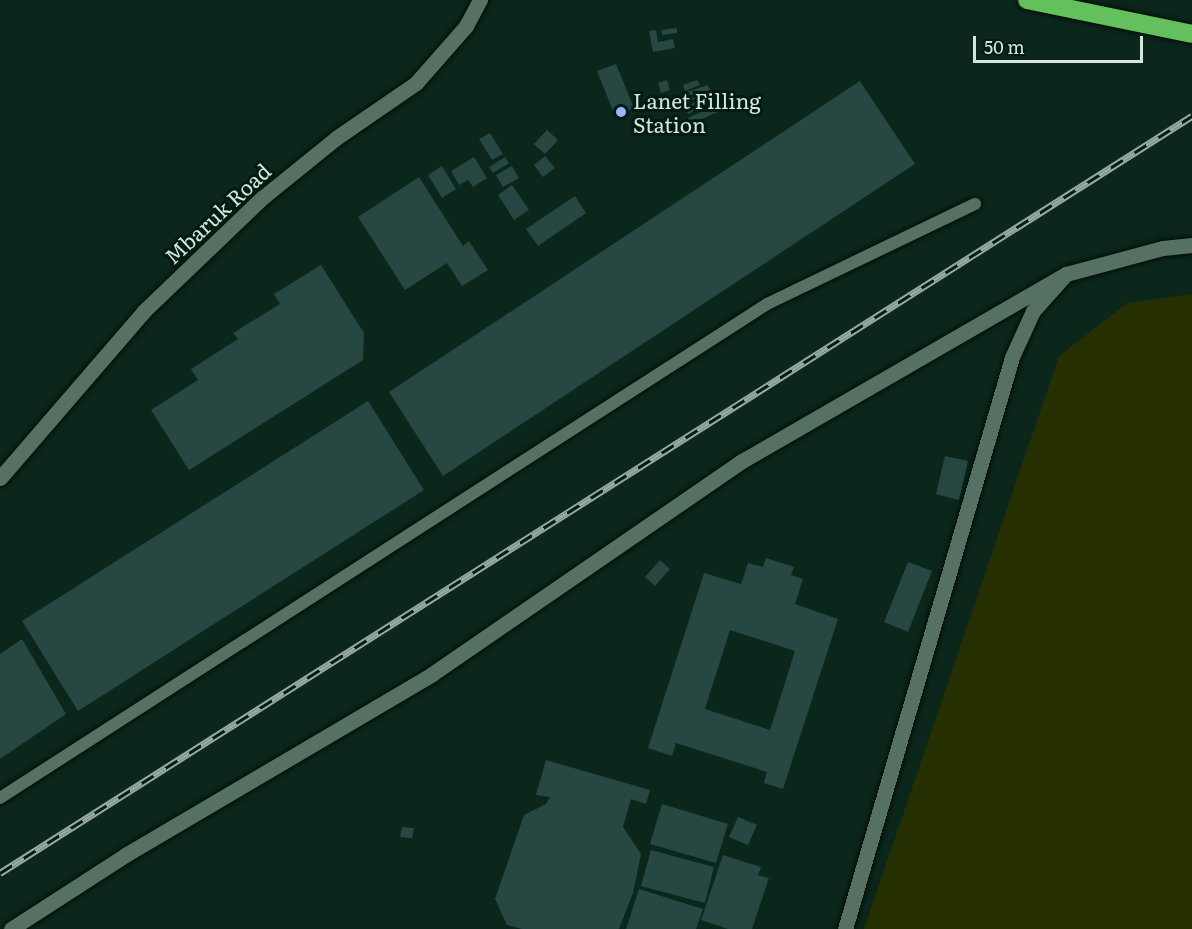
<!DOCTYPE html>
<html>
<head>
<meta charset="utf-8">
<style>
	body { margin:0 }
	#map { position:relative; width:1192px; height:929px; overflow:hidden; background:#0b261b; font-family:Literata,serif }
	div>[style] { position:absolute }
	.green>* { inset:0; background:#252f00 }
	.building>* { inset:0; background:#264742 }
	.roads { filter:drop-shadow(0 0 2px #000e06) drop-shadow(0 0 2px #000e06) }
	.lane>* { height:12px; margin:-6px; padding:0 6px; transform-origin:6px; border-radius:6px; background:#557163 }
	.street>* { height:15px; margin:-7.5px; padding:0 7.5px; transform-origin:7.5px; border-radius:7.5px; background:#557163 }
	.highway>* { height:18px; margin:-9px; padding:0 9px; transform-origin:9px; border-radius:9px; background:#63c05d }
	.rail>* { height:7px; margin-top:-3.5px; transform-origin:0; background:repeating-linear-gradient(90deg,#021c11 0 14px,#96aaa1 0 28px); box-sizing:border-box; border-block:2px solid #96aaa1 }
	.dots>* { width:16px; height:16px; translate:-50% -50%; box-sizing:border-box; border:3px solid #021c11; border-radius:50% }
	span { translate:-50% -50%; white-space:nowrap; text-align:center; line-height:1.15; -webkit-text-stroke:6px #021c11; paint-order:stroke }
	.poi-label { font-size:21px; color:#d5e5dd }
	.left { translate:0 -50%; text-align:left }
	.street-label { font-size:21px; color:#d5e5dd }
	.scale { position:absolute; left:973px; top:36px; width:170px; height:27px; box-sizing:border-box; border:3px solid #d5e5dd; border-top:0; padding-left:8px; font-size:18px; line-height:21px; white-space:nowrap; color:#d5e5dd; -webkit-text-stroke:4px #021c11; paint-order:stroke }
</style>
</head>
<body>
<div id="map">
	<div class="green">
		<div style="clip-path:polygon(1192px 294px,1192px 929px,864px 929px,1059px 356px,1127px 303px)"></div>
	</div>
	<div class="building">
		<div style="clip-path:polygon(677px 28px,677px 33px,662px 35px,661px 30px)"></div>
		<div style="clip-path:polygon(656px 30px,658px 42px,673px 39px,675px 48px,653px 52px,649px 31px)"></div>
		<div style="clip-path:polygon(616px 64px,634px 108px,615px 116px,597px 71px)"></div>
		<div style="clip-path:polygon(667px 80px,670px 90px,661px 93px,658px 83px)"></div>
		<div style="clip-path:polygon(697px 80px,700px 85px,685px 91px,683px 85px)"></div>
		<div style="clip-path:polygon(860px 81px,915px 164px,443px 476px,389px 392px)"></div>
		<div style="clip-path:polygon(708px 85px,712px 93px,686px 102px,683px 93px)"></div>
		<div style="clip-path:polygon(712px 95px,715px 102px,688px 114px,685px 107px)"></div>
		<div style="clip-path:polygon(715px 106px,718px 112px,690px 124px,688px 118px)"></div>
		<div style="clip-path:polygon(547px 130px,558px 140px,545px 154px,534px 144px)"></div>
		<div style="clip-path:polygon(490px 133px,503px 154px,492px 160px,479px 139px)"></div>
		<div style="clip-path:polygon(545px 156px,555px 168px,543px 177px,534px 165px)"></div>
		<div style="clip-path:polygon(474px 157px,487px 178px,473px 187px,468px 180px,459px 185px,451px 171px)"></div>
		<div style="clip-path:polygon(505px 157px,509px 163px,493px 173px,489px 167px)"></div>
		<div style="clip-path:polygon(442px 166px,456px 189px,442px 198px,428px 175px)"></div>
		<div style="clip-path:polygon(512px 166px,519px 178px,503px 187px,496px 175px)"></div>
		<div style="clip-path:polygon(419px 177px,463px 246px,469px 241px,488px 270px,462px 286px,447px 263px,405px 290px,358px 217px)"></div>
		<div style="clip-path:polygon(512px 185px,529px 210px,514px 220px,498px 195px)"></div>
		<div style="clip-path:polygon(575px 196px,586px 213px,538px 246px,526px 229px)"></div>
		<div style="clip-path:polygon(321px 265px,364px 333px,363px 360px,189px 470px,151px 410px,198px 380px,191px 369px,238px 339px,233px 333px,280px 304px,274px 294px)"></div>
		<div style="clip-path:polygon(368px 401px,424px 490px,78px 711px,22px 621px)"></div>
		<div style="clip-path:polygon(945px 456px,968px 461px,959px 500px,936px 494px)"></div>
		<div style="clip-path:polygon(evenodd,766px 558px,794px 567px,791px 575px,803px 579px,795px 604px,838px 619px,783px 789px,764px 783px,767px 772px,676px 743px,672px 756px,648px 748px,704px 573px,741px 584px,748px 563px,763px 567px,766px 558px,730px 630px,795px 651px,770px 730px,705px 709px,730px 630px)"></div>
		<div style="clip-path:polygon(660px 560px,670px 569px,655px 586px,645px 577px)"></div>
		<div style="clip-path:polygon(908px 562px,932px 571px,908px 632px,884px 622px)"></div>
		<div style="clip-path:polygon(22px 639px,66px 714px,0 759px,0 654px)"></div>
		<div style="clip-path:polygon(546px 760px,650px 790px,646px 804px,631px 799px,623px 827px,641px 854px,633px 893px,619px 929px,522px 929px,507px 925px,495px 899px,524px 815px,546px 804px,550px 797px,536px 795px)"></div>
		<div style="clip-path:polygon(662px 804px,728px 824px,716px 863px,650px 844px)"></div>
		<div style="clip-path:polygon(738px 817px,757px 825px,748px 845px,729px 837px)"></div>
		<div style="clip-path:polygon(402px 827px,414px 828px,412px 838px,400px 837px)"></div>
		<div style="clip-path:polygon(651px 850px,714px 867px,705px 903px,641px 886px)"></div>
		<div style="clip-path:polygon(723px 855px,761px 867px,758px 875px,769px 878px,752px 929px,728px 929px,701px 920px)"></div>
		<div style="clip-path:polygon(639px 889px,703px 909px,696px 929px,626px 929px)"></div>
	</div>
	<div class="roads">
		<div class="lane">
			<div style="left:0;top:798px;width:912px;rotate:-32.78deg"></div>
			<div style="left:767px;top:304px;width:231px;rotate:-25.7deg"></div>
		</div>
		<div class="street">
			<div style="left:0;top:478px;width:221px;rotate:-49.2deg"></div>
			<div style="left:144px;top:311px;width:163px;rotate:-43.8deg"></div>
			<div style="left:262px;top:198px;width:95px;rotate:-39deg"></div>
			<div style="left:336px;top:138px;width:97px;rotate:-34.5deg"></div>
			<div style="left:416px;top:83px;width:76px;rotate:-48.7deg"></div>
			<div style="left:466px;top:26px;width:30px;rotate:-62deg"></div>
			<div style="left:11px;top:929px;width:138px;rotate:-32.9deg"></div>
			<div style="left:127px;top:854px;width:354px;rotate:-30.5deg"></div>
			<div style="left:432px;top:674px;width:376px;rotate:-34.5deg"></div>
			<div style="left:742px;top:461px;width:374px;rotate:-30deg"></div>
			<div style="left:845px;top:929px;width:596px;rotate:-73.72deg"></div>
			<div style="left:1012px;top:357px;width:51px;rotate:-65.5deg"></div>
			<div style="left:1033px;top:311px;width:50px;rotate:-48.3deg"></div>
			<div style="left:1066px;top:274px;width:100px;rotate:-15deg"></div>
			<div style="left:1163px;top:248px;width:29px;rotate:-6deg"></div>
		</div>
		<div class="highway">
			<div style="left:1027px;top:0;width:168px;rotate:11.6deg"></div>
		</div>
	</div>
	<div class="rail">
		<div style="left:0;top:873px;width:1412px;rotate:-32.42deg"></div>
	</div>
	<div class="dots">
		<div style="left:621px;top:112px;background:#9cb4fd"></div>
	</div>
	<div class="poi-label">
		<span class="left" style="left:633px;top:112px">Lanet Filling<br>Station</span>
	</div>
	<div class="street-label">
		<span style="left:217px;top:213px;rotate:-43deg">Mbaruk Road</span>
	</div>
	<div class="scale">50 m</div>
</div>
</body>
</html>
